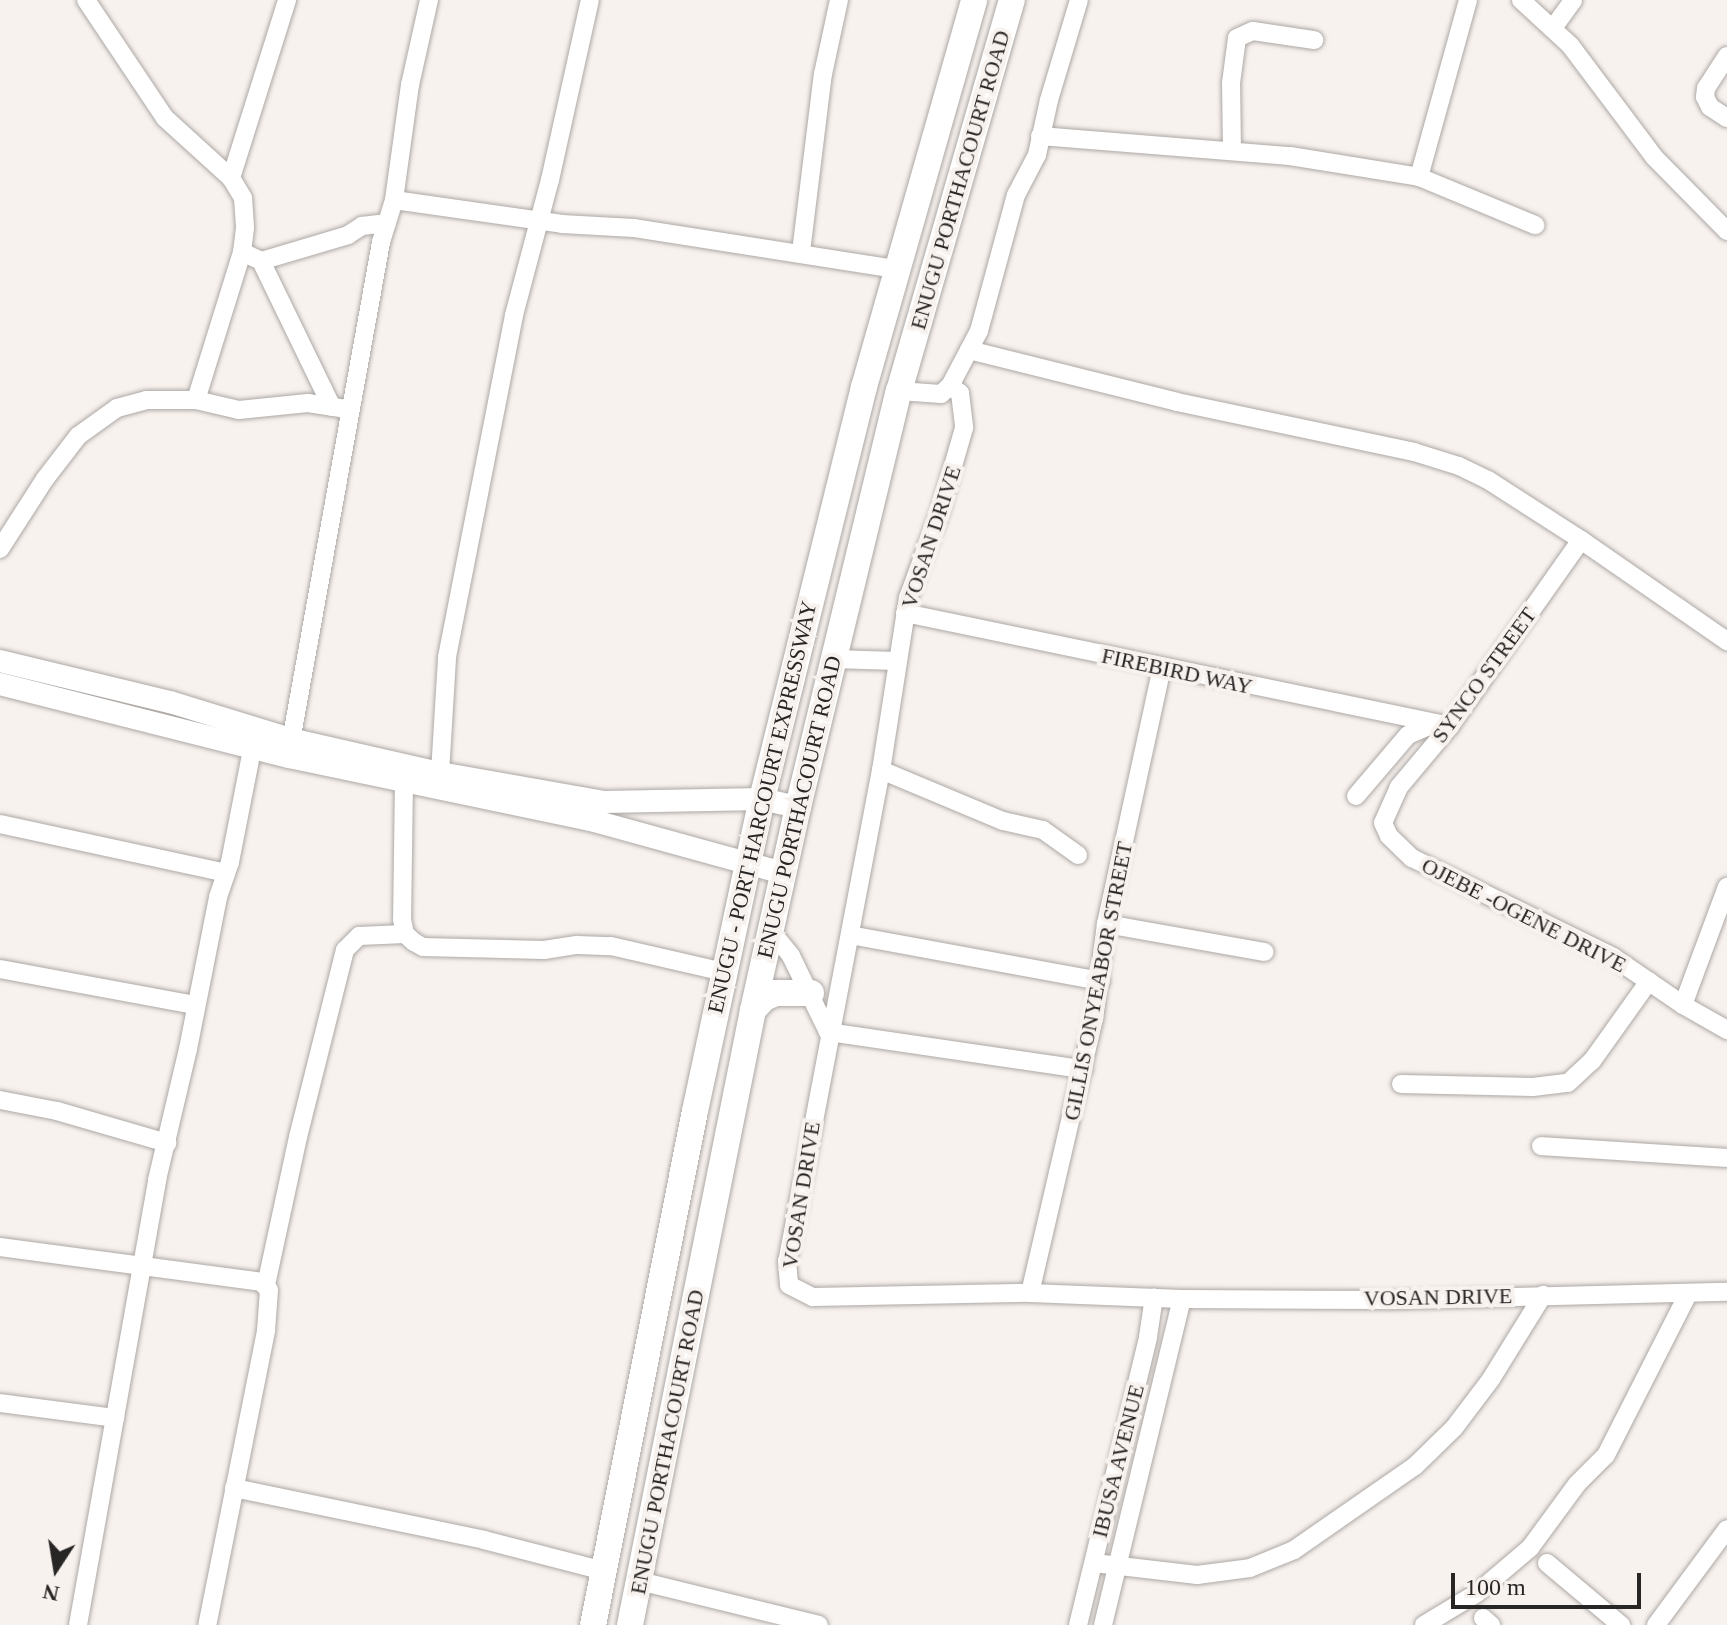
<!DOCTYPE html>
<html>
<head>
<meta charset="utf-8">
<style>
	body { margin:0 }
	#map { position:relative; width:1727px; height:1625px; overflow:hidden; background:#f8f2ef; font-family:"Times New Roman",serif }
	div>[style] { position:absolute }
	.roads { filter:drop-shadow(0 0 2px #ada8a4) drop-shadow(0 0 2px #ada8a4) }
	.minor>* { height:18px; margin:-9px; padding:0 9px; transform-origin:9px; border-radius:9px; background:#fff }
	.major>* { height:22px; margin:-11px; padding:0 11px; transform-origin:11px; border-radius:11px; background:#fff }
	.highway>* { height:26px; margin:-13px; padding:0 13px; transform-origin:13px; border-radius:13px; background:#fff }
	span { translate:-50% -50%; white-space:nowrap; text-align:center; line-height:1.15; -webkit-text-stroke:8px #f8f2ef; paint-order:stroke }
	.street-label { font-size:22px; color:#282625 }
	.north { position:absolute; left:16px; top:1529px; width:80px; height:80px; -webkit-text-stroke:6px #f8f2ef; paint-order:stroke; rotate:192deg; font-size:22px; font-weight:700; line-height:32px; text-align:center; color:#282625 }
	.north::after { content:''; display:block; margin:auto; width:28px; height:36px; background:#282625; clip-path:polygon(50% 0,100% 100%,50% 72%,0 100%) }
	.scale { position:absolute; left:1451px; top:1573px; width:190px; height:36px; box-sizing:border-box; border:4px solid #282625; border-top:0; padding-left:10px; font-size:24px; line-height:28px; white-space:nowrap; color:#282625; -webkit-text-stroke:6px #f8f2ef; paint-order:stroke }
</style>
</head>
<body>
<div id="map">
	<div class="roads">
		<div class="minor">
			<div style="left:86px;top:0;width:142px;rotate:56.2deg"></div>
			<div style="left:165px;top:118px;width:89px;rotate:42.3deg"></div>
			<div style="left:231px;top:178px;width:23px;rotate:59deg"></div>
			<div style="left:243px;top:198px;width:30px;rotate:86deg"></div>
			<div style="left:245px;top:228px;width:24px;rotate:97deg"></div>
			<div style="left:242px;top:252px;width:21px;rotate:25deg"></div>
			<div style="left:261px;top:261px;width:162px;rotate:64.1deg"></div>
			<div style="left:1521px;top:0;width:67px;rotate:42.6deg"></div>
			<div style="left:1570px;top:45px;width:140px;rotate:53.1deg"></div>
			<div style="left:1654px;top:157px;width:104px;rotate:45.4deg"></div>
			<div style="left:1553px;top:28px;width:34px;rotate:-54deg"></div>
			<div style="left:1727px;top:56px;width:38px;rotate:123deg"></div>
			<div style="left:1706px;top:88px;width:9px;rotate:96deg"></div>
			<div style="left:1705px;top:97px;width:11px;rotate:63deg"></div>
			<div style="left:1710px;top:107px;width:20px;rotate:33deg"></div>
			<div style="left:1040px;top:136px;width:251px;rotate:4.6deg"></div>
			<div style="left:1290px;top:156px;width:131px;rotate:9.2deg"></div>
			<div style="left:1419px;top:177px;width:126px;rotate:22.5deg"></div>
			<div style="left:1232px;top:151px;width:68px;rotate:-90.8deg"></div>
			<div style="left:1231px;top:83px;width:45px;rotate:-82.4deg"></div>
			<div style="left:1237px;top:38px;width:17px;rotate:-24deg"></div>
			<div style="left:1253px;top:31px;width:62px;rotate:8.4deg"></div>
			<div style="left:1419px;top:177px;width:184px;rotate:-74.5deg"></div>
			<div style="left:231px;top:178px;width:187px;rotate:-72.5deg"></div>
			<div style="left:394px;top:200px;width:170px;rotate:8.1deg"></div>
			<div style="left:562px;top:224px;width:72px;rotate:3.2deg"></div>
			<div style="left:634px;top:228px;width:266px;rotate:8.9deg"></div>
			<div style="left:801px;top:252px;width:179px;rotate:-83deg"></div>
			<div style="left:823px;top:74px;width:76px;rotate:-77.8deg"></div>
			<div style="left:261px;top:261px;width:91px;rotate:-16.6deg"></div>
			<div style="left:348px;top:235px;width:17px;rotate:-33deg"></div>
			<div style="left:362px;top:226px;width:25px;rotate:-7deg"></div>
			<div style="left:969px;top:350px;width:214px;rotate:14deg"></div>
			<div style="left:1177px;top:402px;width:242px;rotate:11.9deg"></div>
			<div style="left:1414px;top:452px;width:47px;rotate:17.3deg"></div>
			<div style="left:1459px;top:466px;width:32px;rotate:26deg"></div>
			<div style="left:1488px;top:480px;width:111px;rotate:32.8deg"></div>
			<div style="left:1581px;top:540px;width:178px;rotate:34.7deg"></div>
			<div style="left:950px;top:386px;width:62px;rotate:-62.2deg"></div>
			<div style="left:979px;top:331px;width:141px;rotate:-74.8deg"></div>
			<div style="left:1016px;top:195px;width:45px;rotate:-62.3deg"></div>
			<div style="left:1037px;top:155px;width:56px;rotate:-77.7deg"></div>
			<div style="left:1049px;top:100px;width:104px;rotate:-73.3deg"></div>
			<div style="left:899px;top:391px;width:42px;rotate:4.1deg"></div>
			<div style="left:941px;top:394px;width:12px;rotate:-42deg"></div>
			<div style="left:950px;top:386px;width:12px;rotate:35deg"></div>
			<div style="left:960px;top:393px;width:35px;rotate:83deg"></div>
			<div style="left:964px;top:428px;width:86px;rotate:106.1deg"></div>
			<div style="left:940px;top:511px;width:93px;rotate:110.2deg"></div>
			<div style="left:908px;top:598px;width:174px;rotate:98.9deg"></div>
			<div style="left:881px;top:770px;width:500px;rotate:100.8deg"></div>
			<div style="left:787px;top:1261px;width:24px;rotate:85deg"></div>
			<div style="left:789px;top:1285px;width:27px;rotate:27deg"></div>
			<div style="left:813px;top:1297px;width:217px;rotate:-1.1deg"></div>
			<div style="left:1030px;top:1293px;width:152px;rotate:2.3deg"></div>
			<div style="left:1182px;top:1299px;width:212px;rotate:0.3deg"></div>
			<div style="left:1394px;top:1300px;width:333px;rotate:-1.4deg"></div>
			<div style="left:196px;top:400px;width:155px;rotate:-72.7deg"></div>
			<div style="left:1581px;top:540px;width:228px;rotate:125.2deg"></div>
			<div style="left:1450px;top:726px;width:80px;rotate:129.9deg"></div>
			<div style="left:1399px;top:787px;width:39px;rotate:114deg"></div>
			<div style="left:1383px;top:823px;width:14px;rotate:65deg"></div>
			<div style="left:1389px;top:836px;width:32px;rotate:44deg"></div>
			<div style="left:1412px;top:858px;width:224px;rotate:26.2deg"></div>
			<div style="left:1613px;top:957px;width:85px;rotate:34.4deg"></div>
			<div style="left:1683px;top:1005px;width:51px;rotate:29.6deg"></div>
			<div style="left:0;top:549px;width:83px;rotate:-57.3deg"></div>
			<div style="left:45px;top:479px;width:54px;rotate:-52.5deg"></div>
			<div style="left:78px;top:436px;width:48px;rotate:-35.7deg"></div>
			<div style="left:117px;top:408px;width:30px;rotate:-15deg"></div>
			<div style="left:146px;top:400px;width:50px"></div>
			<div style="left:196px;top:400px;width:44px;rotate:13.1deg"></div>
			<div style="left:239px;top:410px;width:69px;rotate:-5.8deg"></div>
			<div style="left:308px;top:403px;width:33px;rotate:9deg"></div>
			<div style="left:905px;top:613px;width:557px;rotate:11.71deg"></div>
			<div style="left:833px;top:659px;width:64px;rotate:1.8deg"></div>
			<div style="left:289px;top:752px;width:518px;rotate:-79.77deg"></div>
			<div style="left:381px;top:242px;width:44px;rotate:-72.8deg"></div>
			<div style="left:394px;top:200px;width:116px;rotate:-82.1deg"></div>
			<div style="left:410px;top:85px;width:87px;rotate:-77.4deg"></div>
			<div style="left:881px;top:770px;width:132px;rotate:22.7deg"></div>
			<div style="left:1003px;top:821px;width:41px;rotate:12.7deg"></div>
			<div style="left:1043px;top:830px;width:43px;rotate:35.5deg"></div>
			<div style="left:440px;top:773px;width:116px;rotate:-86.5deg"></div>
			<div style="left:447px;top:657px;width:349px;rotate:-78.9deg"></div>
			<div style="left:514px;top:315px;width:140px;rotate:-75.1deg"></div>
			<div style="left:550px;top:180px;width:184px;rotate:-77.5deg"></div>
			<div style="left:404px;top:781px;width:138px;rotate:90.8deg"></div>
			<div style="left:402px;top:919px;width:15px;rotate:79deg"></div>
			<div style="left:405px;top:934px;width:12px;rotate:42deg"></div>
			<div style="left:414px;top:942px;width:10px;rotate:29deg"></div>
			<div style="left:423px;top:947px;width:121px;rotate:1.4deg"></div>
			<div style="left:544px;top:950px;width:33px;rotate:-9deg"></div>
			<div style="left:577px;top:945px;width:34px;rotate:2deg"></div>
			<div style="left:611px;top:946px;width:116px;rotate:13deg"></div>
			<div style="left:1356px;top:796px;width:80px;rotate:-49.6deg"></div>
			<div style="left:1408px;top:735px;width:28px;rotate:-23deg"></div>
			<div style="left:0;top:824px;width:231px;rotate:12.2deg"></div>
			<div style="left:1106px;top:924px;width:161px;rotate:10deg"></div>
			<div style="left:771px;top:931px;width:32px;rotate:51deg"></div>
			<div style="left:791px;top:956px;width:85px;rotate:64deg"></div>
			<div style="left:828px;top:1032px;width:258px;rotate:8.3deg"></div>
			<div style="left:850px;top:935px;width:255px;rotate:10.4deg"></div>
			<div style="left:0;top:969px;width:198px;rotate:10.5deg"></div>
			<div style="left:1683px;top:1005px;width:126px;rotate:-69.6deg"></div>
			<div style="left:1401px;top:1084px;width:132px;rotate:1.3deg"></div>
			<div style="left:1533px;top:1087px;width:35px;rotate:-7deg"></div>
			<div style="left:1568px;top:1083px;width:33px;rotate:-43deg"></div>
			<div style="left:1592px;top:1061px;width:98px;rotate:-54.5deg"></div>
			<div style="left:0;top:1100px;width:58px;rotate:10.9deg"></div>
			<div style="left:57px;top:1111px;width:115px;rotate:16.2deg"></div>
			<div style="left:1541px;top:1146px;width:186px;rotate:3.7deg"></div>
			<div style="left:0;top:1247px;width:263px;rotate:7.6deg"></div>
			<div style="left:261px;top:1282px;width:11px;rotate:45deg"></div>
			<div style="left:269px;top:1290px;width:41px;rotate:94.2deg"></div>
			<div style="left:266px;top:1331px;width:300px;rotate:101.3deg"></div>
			<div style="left:266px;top:1285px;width:151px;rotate:-77.8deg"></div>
			<div style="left:298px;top:1137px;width:193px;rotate:-75.9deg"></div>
			<div style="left:345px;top:950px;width:20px;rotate:-45deg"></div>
			<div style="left:359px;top:936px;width:46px;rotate:-2.5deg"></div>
			<div style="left:1030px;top:1293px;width:281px;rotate:-76.9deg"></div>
			<div style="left:1094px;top:1019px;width:96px;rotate:-82.8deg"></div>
			<div style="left:1106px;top:924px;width:262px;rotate:-77.7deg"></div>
			<div style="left:0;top:1403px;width:116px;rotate:7.4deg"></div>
			<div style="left:234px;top:1488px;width:255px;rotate:11.7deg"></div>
			<div style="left:484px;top:1540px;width:124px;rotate:14.5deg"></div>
			<div style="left:1094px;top:1563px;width:104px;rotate:6.6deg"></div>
			<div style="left:1197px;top:1575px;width:53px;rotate:-7.5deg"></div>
			<div style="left:1250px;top:1568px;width:48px;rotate:-22.2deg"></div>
			<div style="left:1294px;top:1550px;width:147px;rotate:-34.8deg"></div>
			<div style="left:1415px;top:1466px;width:54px;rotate:-44.3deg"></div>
			<div style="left:1454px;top:1428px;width:61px;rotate:-52.9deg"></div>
			<div style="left:1491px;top:1379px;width:99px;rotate:-58.2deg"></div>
			<div style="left:1547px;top:1563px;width:97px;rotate:40deg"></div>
			<div style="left:639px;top:1581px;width:185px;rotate:13.7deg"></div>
			<div style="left:1483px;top:1618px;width:11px;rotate:41deg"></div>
			<div style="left:78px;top:1625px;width:452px;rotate:-79.9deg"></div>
			<div style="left:157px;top:1180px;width:135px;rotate:-76.7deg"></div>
			<div style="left:188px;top:1049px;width:155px;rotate:-78.8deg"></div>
			<div style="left:218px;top:897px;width:37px;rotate:-71deg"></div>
			<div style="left:230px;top:862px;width:130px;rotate:-78.9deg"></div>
			<div style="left:1078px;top:1625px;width:296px;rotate:-76.3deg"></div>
			<div style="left:1148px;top:1337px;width:40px;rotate:-81.5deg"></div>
			<div style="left:1103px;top:1625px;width:335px;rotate:-76.4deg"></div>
			<div style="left:1424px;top:1625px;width:62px;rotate:-31.1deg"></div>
			<div style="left:1477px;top:1593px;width:70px;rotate:-40.3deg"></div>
			<div style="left:1530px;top:1548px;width:79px;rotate:-53.7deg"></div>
			<div style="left:1577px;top:1484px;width:41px;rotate:-45deg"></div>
			<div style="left:1606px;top:1455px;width:181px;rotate:-63deg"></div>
			<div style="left:1656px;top:1625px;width:119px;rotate:-53.5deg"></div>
		</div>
		<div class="major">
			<div style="left:0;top:661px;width:175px;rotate:13.6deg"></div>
			<div style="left:170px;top:702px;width:126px;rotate:17.1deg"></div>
			<div style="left:290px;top:739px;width:154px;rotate:12.8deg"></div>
			<div style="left:440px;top:773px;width:167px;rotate:10deg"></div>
			<div style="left:604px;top:802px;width:158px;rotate:-1.1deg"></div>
			<div style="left:762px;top:799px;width:37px;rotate:13deg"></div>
			<div style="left:0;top:684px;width:298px;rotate:14.2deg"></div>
			<div style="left:289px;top:757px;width:309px;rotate:11.8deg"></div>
			<div style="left:591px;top:820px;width:200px;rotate:15.4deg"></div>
		</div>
		<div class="highway">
			<div style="left:753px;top:1010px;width:16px;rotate:-47deg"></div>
			<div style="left:764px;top:998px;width:13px;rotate:-23deg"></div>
			<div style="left:776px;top:993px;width:35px"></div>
			<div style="left:593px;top:1625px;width:524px;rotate:-78.78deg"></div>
			<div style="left:695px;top:1111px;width:319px;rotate:-77.9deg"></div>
			<div style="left:762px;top:799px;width:424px;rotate:-76.1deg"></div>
			<div style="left:864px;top:387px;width:402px;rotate:-74.1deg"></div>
			<div style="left:630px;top:1625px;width:627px;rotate:-78.69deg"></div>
			<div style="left:753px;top:1010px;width:208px;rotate:-77.5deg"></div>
			<div style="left:798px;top:807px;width:428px;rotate:-76.4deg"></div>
			<div style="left:899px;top:391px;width:407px;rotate:-73.9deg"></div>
		</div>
	</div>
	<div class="street-label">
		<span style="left:960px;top:180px;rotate:-74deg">ENUGU PORTHACOURT ROAD</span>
		<span style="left:931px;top:537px;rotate:-72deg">VOSAN DRIVE</span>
		<span style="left:1177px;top:671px;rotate:12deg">FIREBIRD WAY</span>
		<span style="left:1484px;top:675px;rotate:-54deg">SYNCO STREET</span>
		<span style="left:762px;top:807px;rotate:-77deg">ENUGU - PORT HARCOURT EXPRESSWAY</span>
		<span style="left:799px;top:807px;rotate:-77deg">ENUGU PORTHACOURT ROAD</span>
		<span style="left:1524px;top:915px;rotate:27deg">OJEBE -OGENE DRIVE</span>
		<span style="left:1098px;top:981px;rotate:-79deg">GILLIS ONYEABOR STREET</span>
		<span style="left:801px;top:1195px;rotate:-81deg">VOSAN DRIVE</span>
		<span style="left:1438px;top:1297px;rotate:-1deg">VOSAN DRIVE</span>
		<span style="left:667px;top:1442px;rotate:-79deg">ENUGU PORTHACOURT ROAD</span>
		<span style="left:1118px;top:1461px;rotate:-76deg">IBUSA AVENUE</span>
	</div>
	<div class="north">N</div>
	<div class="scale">100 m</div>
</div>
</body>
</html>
